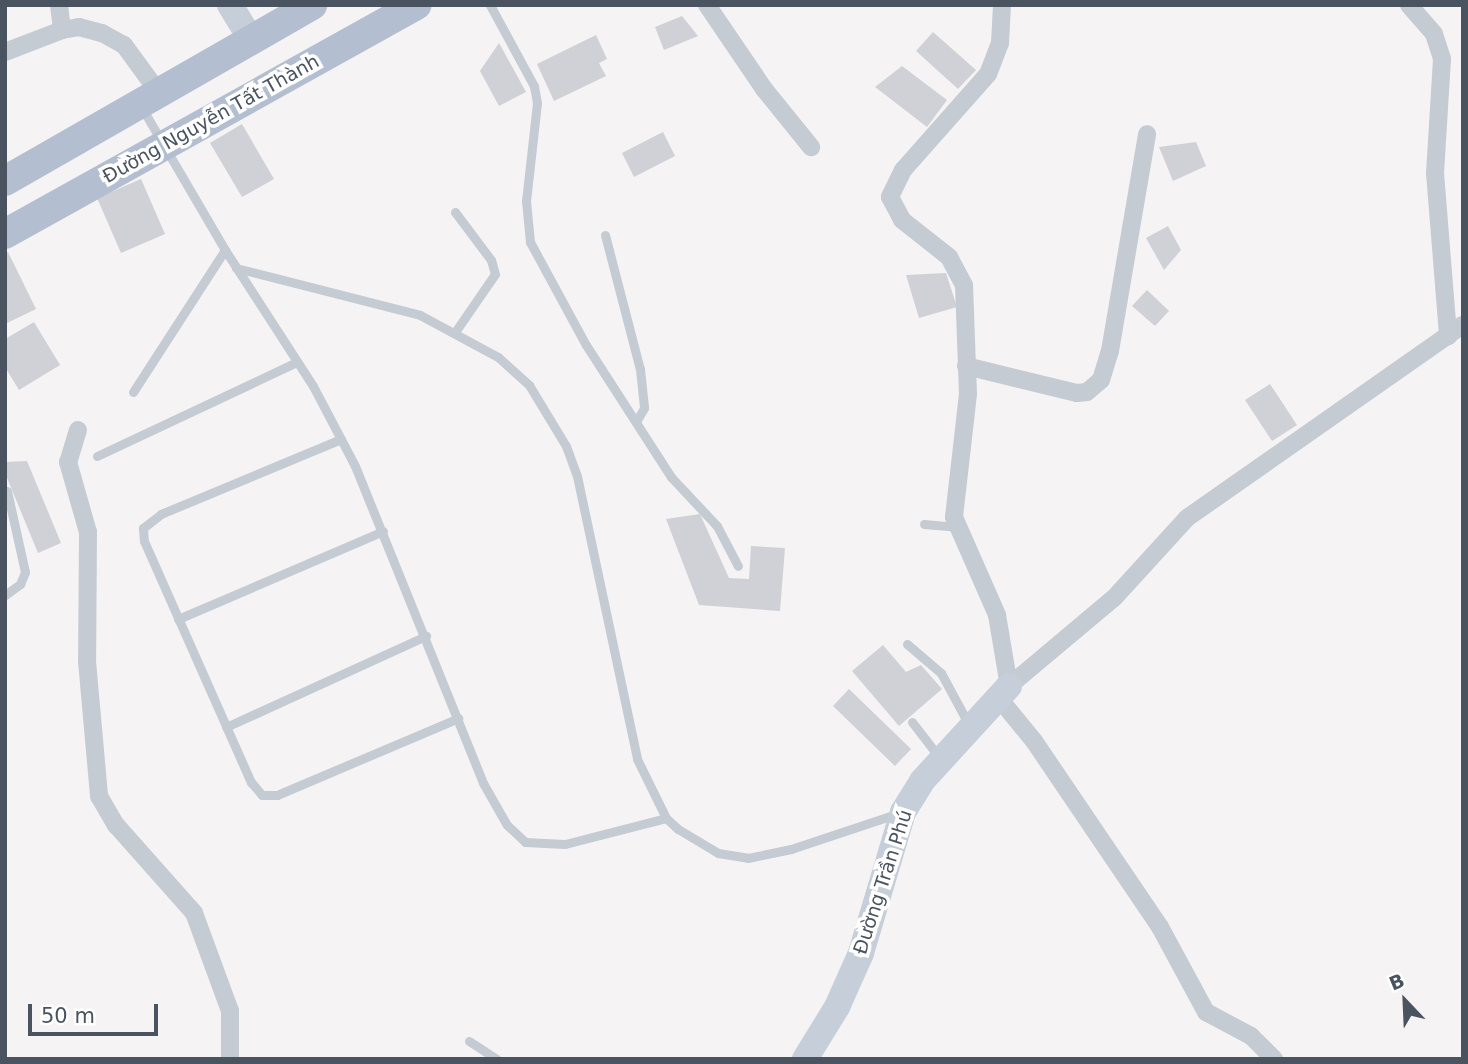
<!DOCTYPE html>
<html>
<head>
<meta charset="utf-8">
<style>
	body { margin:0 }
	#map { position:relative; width:1468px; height:1064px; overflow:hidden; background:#f5f3f3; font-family:"DejaVu Sans",sans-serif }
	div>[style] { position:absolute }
	.building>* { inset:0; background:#cfd1d7 }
	.lane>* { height:9px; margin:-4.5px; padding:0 4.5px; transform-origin:4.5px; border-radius:4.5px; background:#c4cbd3 }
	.street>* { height:18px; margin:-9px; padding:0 9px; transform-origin:9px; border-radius:9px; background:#c4cbd3 }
	.secondary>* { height:26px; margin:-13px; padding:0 13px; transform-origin:13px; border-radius:13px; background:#c6ceda }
	.primary>* { height:30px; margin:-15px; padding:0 15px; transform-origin:15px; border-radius:15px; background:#b3bfd0 }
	span { translate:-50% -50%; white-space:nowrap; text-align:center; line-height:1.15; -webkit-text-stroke:7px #fff; paint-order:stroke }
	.street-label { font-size:19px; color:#4a5360 }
	.frame { position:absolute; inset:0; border:7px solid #4a5360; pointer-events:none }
	.north { position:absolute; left:1370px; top:966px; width:70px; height:70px; -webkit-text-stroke:5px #fff; paint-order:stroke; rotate:337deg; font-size:19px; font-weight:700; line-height:28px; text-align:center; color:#4a5360 }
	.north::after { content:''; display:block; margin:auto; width:24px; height:32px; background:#4a5360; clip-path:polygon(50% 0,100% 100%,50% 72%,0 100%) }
	.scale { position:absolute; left:28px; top:1004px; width:130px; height:32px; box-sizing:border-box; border:4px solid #4a5360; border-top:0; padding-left:9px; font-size:21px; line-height:24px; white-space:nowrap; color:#4a5360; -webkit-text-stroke:5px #fff; paint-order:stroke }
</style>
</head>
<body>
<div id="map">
	<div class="building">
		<div style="clip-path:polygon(682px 16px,698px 36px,664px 50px,655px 27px)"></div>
		<div style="clip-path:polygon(933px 32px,976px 70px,958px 89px,916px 51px)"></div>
		<div style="clip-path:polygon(596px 35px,607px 59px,599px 63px,606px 76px,554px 101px,537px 64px)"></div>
		<div style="clip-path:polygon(499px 43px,526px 92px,499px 106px,480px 71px)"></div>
		<div style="clip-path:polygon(902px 66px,947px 100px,927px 127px,875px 87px)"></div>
		<div style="clip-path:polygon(242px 124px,274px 179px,242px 197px,210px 143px)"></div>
		<div style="clip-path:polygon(663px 132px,675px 156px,634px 177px,622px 153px)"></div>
		<div style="clip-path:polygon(1196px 142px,1206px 166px,1173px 181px,1159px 147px)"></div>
		<div style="clip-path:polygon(141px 179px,165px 234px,121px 253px,97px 198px)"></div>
		<div style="clip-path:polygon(1168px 226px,1181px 250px,1164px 270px,1146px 238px)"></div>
		<div style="clip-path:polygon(8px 252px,36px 309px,5px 324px,5px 254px)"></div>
		<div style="clip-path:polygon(946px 273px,957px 307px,919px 318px,906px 275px)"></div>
		<div style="clip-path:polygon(1147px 290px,1169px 311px,1155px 326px,1132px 306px)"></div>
		<div style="clip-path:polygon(34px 322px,60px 365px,19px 390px,5px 367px,5px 339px)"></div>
		<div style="clip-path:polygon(1270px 384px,1297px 425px,1272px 441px,1245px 400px)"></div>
		<div style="clip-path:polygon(27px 461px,61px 543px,38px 553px,5px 473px,5px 462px)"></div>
		<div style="clip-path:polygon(700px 514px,729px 578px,749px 579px,751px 546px,785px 548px,780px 611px,699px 605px,666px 519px)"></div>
		<div style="clip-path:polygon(883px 645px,906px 672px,921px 665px,942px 689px,899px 726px,852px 671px)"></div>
		<div style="clip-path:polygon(849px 689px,911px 749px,895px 766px,833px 706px)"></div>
	</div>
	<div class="lane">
		<div style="left:490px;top:5px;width:92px;rotate:61.5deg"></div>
		<div style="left:534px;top:86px;width:17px;rotate:80deg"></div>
		<div style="left:537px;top:103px;width:99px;rotate:96.4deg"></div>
		<div style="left:526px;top:201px;width:41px;rotate:84.4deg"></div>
		<div style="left:530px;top:242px;width:117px;rotate:61.5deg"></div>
		<div style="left:586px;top:345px;width:157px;rotate:57.2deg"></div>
		<div style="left:671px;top:477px;width:67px;rotate:46.8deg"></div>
		<div style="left:717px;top:526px;width:45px;rotate:62.3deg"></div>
		<div style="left:142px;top:108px;width:164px;rotate:59.7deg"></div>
		<div style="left:225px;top:250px;width:162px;rotate:57.1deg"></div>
		<div style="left:313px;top:386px;width:90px;rotate:62.3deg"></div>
		<div style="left:355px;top:466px;width:342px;rotate:68deg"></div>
		<div style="left:483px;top:783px;width:48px;rotate:60.3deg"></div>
		<div style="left:507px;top:825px;width:25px;rotate:43deg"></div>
		<div style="left:525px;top:842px;width:40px;rotate:2.9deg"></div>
		<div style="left:565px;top:844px;width:104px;rotate:-14.4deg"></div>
		<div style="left:605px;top:235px;width:138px;rotate:75.4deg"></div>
		<div style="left:640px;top:369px;width:39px;rotate:84deg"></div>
		<div style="left:644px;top:408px;width:16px;rotate:120deg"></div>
		<div style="left:236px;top:268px;width:190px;rotate:14.3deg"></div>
		<div style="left:420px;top:315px;width:89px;rotate:28.3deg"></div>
		<div style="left:498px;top:357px;width:42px;rotate:42.1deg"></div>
		<div style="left:529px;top:385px;width:71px;rotate:58.8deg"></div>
		<div style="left:566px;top:446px;width:32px;rotate:70deg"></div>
		<div style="left:577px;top:476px;width:289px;rotate:78deg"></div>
		<div style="left:637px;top:759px;width:66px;rotate:63.8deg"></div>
		<div style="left:666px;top:818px;width:16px;rotate:43deg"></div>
		<div style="left:678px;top:829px;width:47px;rotate:31deg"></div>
		<div style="left:718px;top:853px;width:30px;rotate:9deg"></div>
		<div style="left:748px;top:858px;width:44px;rotate:-11.8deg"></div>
		<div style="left:791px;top:849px;width:114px;rotate:-18.4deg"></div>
		<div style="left:455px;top:332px;width:70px;rotate:-55.4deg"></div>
		<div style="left:495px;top:274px;width:15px;rotate:-106deg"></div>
		<div style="left:491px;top:260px;width:60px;rotate:-126.9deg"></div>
		<div style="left:133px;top:392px;width:169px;rotate:-57.1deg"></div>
		<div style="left:341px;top:439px;width:195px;rotate:157.4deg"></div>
		<div style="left:161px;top:514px;width:23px;rotate:142deg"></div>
		<div style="left:143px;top:528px;width:13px;rotate:86deg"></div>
		<div style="left:144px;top:541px;width:264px;rotate:66.1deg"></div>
		<div style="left:251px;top:782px;width:17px;rotate:50deg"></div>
		<div style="left:262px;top:795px;width:15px"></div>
		<div style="left:277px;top:795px;width:197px;rotate:-23deg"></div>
		<div style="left:97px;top:456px;width:221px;rotate:-25.2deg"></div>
		<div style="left:924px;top:524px;width:33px;rotate:5deg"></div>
		<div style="left:5px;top:595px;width:19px;rotate:-36deg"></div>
		<div style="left:20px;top:584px;width:13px;rotate:-67deg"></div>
		<div style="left:25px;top:572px;width:83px;rotate:-102.5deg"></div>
		<div style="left:178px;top:619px;width:223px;rotate:-23.2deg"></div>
		<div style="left:907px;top:644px;width:45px;rotate:40.5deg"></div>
		<div style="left:941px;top:673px;width:59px;rotate:61.7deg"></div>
		<div style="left:912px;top:722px;width:44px;rotate:52.4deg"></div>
		<div style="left:226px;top:727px;width:220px;rotate:-24.5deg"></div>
		<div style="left:469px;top:1041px;width:33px;rotate:33deg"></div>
	</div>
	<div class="street">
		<div style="left:59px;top:5px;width:25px;rotate:83deg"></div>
		<div style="left:707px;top:5px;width:102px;rotate:55.8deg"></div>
		<div style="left:764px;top:89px;width:75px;rotate:51deg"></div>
		<div style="left:1002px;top:5px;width:38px;rotate:93deg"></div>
		<div style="left:1000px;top:43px;width:33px;rotate:111deg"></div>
		<div style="left:988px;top:74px;width:128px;rotate:131.5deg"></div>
		<div style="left:903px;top:170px;width:30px;rotate:116deg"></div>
		<div style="left:890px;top:197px;width:26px;rotate:62deg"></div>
		<div style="left:902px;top:220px;width:60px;rotate:38.2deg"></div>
		<div style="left:949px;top:257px;width:32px;rotate:62deg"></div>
		<div style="left:964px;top:285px;width:109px;rotate:87.9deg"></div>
		<div style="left:968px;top:394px;width:124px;rotate:96.5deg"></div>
		<div style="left:954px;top:517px;width:107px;rotate:66.3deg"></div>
		<div style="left:997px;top:615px;width:72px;rotate:80.4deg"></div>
		<div style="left:1409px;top:5px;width:38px;rotate:49deg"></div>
		<div style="left:1434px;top:34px;width:26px;rotate:72deg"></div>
		<div style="left:1442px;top:59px;width:114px;rotate:93.5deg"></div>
		<div style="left:1435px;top:173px;width:164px;rotate:85.4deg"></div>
		<div style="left:5px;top:52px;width:61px;rotate:-21.1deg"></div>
		<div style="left:62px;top:30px;width:17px;rotate:-10deg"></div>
		<div style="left:79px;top:27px;width:24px;rotate:15deg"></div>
		<div style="left:102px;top:33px;width:25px;rotate:29deg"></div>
		<div style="left:124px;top:45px;width:59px;rotate:53.9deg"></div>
		<div style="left:966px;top:366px;width:114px;rotate:13.7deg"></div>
		<div style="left:1077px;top:393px;width:10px;rotate:-6deg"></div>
		<div style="left:1087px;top:392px;width:18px;rotate:-41deg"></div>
		<div style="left:1101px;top:380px;width:30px;rotate:-73deg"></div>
		<div style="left:1110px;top:351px;width:220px;rotate:-80.3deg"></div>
		<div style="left:78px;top:430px;width:34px;rotate:107deg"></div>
		<div style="left:68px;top:462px;width:73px;rotate:74.1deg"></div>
		<div style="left:88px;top:532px;width:129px;rotate:90.4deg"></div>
		<div style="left:87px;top:661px;width:136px;rotate:84.9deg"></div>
		<div style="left:99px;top:796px;width:34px;rotate:60deg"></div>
		<div style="left:116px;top:825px;width:118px;rotate:48.4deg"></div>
		<div style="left:194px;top:913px;width:104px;rotate:69.8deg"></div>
		<div style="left:230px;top:1011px;width:48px;rotate:90deg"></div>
		<div style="left:1009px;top:686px;width:137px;rotate:-40deg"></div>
		<div style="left:1114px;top:598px;width:108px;rotate:-47.6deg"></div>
		<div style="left:1187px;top:518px;width:337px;rotate:-35deg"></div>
		<div style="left:998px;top:697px;width:57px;rotate:50.7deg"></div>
		<div style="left:1034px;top:741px;width:225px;rotate:55.9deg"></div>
		<div style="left:1160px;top:927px;width:97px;rotate:61.6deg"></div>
		<div style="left:1206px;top:1012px;width:51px;rotate:28.1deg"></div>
		<div style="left:1251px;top:1036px;width:33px;rotate:45deg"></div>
	</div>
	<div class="secondary">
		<div style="left:230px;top:5px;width:42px;rotate:58.6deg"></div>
		<div style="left:805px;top:1059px;width:61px;rotate:-58.4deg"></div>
		<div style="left:837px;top:1007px;width:59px;rotate:-66deg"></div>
		<div style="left:861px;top:953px;width:147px;rotate:-73.4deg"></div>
		<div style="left:903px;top:812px;width:36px;rotate:-58deg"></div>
		<div style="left:922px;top:781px;width:129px;rotate:-47.5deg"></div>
	</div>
	<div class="primary">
		<div style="left:5px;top:181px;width:354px;rotate:-29.8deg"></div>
		<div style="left:5px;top:234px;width:471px;rotate:-29.1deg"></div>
	</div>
	<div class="street-label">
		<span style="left:211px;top:119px;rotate:-29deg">Đường Nguyễn Tất Thành</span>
		<span style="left:883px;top:882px;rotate:-72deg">Đường Trần Phú</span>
	</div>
	<div class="frame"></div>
	<div class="north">B</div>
	<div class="scale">50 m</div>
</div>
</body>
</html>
